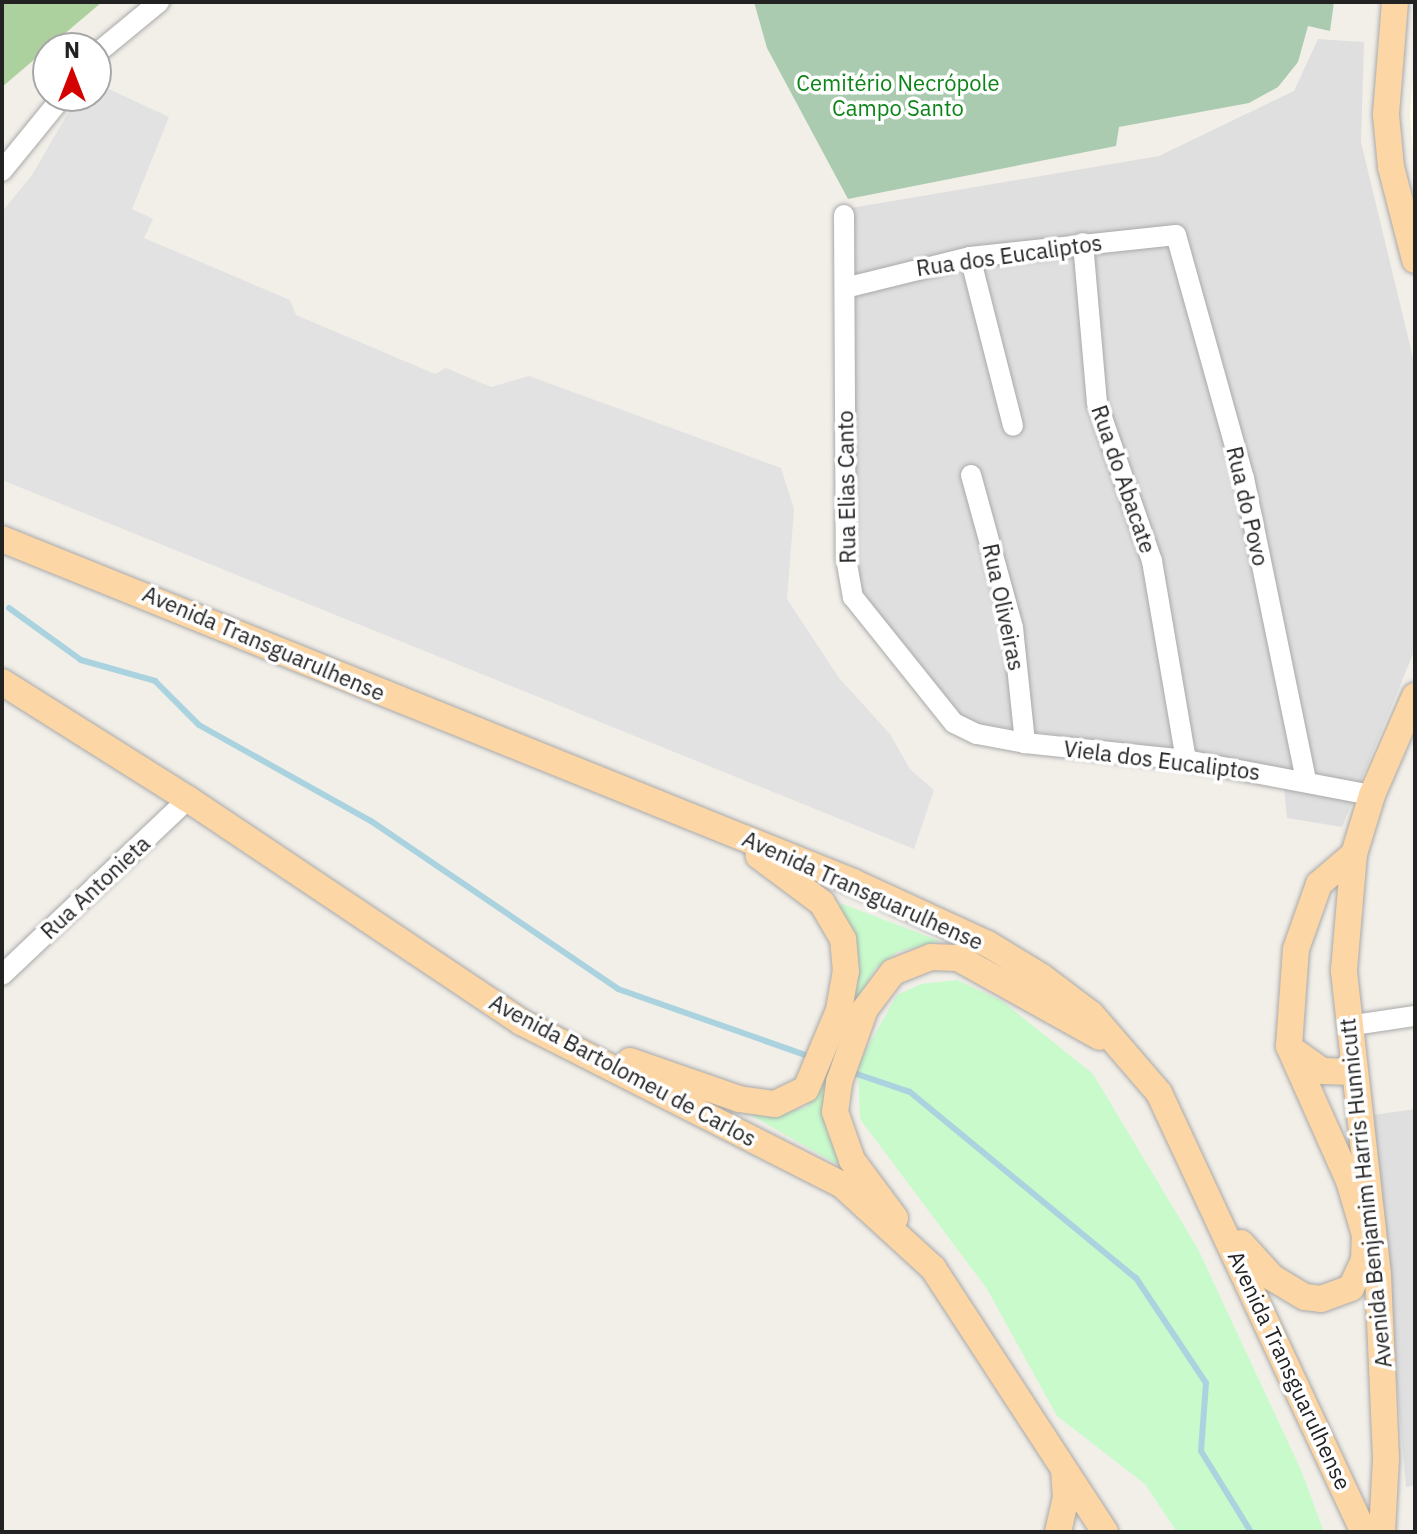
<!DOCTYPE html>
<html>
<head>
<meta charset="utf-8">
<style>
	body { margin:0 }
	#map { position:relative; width:1417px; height:1534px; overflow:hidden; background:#f2efe9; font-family:"IBM Plex Sans",sans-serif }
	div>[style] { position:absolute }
	.residential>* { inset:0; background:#e0dfdf }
	.education>* { inset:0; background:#ffffe5 }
	.forest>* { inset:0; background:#add19e }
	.cemetery>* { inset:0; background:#aacbaf }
	.park>* { inset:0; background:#c8facc }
	.parking>* { inset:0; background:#e2e2e2 }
	.stream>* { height:6px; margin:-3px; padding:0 3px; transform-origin:3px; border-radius:3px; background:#aad3df }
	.roads { filter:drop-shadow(0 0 2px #a9a9a9) drop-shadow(0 0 2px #a9a9a9) }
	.minor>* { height:20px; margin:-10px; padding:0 10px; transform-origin:10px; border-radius:10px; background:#fff }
	.major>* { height:26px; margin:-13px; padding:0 13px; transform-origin:13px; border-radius:13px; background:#fcd6a4 }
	span { translate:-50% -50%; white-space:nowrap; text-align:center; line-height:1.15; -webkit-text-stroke:7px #fff; paint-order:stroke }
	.park-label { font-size:22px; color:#0c8416 }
	.street-label { font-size:22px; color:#222 }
	.frame { position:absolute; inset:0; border:4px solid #222; pointer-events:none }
	.north { position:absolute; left:32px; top:32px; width:80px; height:80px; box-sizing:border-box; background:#fff; border:2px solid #a7a7a7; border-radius:50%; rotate:0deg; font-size:22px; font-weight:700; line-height:32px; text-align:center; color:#222 }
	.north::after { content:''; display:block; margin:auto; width:28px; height:36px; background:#d40000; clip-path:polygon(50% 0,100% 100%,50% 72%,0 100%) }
</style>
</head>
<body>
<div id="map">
	<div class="residential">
		<div style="clip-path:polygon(1318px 39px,1364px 42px,1361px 142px,1415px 366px,1415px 649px,1342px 827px,1287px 818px,1282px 768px,959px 721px,857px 588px,851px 208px,1159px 156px,1294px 91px)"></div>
		<div style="clip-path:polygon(1415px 1109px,1415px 1485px,1406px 1487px,1373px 1115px)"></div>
	</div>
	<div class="education">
		<div style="clip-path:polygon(1415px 46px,1415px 184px,1410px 116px)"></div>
	</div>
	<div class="forest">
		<div style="clip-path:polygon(2px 2px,102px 2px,2px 87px)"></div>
	</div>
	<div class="cemetery">
		<div style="clip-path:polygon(754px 2px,1334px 2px,1330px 31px,1308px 26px,1298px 62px,1278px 87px,1249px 103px,1119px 127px,1116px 146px,848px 199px,767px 48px)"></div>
	</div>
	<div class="park">
		<div style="clip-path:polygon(840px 903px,940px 941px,897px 952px,875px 969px,855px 1003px,821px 1110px,831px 1141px,856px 1175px,740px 1109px,774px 1115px,807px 1107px,847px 1002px,852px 969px)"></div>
		<div style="clip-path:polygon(957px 980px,1002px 1001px,1093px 1074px,1198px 1249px,1301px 1470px,1324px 1532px,1177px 1532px,1145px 1484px,1057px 1416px,987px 1289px,860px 1119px,858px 1064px,897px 995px,921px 984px)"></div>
	</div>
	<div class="parking">
		<div style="clip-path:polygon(96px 83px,169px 117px,132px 209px,153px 219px,144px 238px,290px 300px,296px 315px,435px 374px,446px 368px,491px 387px,529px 376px,781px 468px,794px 509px,787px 599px,839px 678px,890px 734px,910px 769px,934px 790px,914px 849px,2px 480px,2px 212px,32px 175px,78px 96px,96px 96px)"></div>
	</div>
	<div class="stream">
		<div style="left:9px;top:608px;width:89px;rotate:35.8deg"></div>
		<div style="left:81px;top:660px;width:77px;rotate:15.8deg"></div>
		<div style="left:155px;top:681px;width:62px;rotate:45deg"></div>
		<div style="left:199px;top:725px;width:197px;rotate:29.2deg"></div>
		<div style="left:371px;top:821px;width:299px;rotate:34.2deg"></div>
		<div style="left:618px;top:989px;width:205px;rotate:19.4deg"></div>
		<div style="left:848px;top:1071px;width:65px;rotate:18.7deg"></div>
		<div style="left:910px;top:1092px;width:293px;rotate:39.5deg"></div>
		<div style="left:1136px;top:1278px;width:126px;rotate:56.3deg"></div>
		<div style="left:1206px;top:1383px;width:68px;rotate:94.2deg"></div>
		<div style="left:1201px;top:1451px;width:95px;rotate:58.3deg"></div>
	</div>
	<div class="roads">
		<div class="minor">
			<div style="left:96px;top:54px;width:82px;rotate:-39.5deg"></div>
			<div style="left:2px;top:171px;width:97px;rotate:-50.9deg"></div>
			<div style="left:844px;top:215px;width:343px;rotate:89.7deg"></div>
			<div style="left:846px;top:558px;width:40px;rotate:80deg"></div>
			<div style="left:853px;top:597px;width:161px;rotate:51.3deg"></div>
			<div style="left:954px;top:723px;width:25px;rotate:26deg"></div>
			<div style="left:977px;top:734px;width:49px;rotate:10.6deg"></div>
			<div style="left:1025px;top:743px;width:162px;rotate:6deg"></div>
			<div style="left:1186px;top:760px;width:189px;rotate:10.7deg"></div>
			<div style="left:1083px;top:243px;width:161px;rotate:85deg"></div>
			<div style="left:1097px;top:403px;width:167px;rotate:70.8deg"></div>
			<div style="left:1152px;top:561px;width:202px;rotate:80.3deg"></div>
			<div style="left:970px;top:257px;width:174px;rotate:75.7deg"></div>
			<div style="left:845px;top:288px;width:129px;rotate:-13.9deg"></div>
			<div style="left:970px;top:257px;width:207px;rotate:-6.1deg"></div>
			<div style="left:1176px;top:235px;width:252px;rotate:74.4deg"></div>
			<div style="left:1244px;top:478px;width:308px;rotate:78.4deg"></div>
			<div style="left:971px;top:475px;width:159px;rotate:74.6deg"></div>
			<div style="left:1013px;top:628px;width:116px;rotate:84deg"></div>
			<div style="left:2px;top:975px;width:256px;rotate:-43.4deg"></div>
			<div style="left:1348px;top:1026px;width:68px;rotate:-8.5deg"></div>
		</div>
		<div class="major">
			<div style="left:1395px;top:2px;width:113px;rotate:94.6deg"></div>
			<div style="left:1386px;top:115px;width:52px;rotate:84.5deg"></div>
			<div style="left:1391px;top:167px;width:96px;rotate:75.5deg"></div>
			<div style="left:2px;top:539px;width:918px;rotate:21.95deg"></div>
			<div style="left:853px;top:882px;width:149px;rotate:24.7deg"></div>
			<div style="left:988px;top:944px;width:63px;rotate:31.4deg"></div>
			<div style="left:1042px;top:977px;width:61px;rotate:37.1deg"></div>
			<div style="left:1091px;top:1014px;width:104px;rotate:49.3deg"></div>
			<div style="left:1159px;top:1093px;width:485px;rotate:65deg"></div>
			<div style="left:2px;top:682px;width:220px;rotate:32.2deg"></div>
			<div style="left:188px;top:799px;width:401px;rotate:33.8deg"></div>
			<div style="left:521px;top:1022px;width:359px;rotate:26.9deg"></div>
			<div style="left:841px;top:1184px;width:125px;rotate:42.4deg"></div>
			<div style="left:933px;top:1268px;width:315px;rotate:56.9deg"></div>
			<div style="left:1291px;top:1049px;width:38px;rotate:35deg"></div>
			<div style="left:1322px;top:1071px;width:30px;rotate:2deg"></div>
			<div style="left:630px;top:1061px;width:115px;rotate:19.2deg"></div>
			<div style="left:739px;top:1099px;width:36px;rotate:8deg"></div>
			<div style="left:775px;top:1104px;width:34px;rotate:-26deg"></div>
			<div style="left:806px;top:1089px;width:86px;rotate:-67.3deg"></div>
			<div style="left:839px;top:1010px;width:39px;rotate:-80deg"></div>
			<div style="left:846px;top:972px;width:33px;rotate:-95deg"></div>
			<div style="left:843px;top:939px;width:42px;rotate:-120.3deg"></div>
			<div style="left:822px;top:903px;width:79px;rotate:-143.3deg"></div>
			<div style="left:895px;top:1218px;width:72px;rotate:-126.6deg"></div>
			<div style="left:852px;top:1160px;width:51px;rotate:-109.5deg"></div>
			<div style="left:835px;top:1112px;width:30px;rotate:-82deg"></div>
			<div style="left:839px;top:1082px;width:77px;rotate:-70.4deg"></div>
			<div style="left:865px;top:1009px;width:46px;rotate:-52.9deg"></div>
			<div style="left:893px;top:972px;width:41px;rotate:-21.5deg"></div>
			<div style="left:931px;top:957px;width:27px;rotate:2deg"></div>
			<div style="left:958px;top:958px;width:162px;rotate:29.1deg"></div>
			<div style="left:1241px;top:1243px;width:47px;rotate:47.6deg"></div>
			<div style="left:1273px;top:1278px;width:37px;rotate:31deg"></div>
			<div style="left:1305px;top:1297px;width:16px;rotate:7deg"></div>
			<div style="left:1321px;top:1299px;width:32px;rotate:-20deg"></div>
			<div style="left:1351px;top:1288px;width:31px;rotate:-65deg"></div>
			<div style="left:1364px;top:1260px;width:25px;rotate:-88deg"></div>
			<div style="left:1365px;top:1235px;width:56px;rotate:-106.5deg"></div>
			<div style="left:1349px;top:1181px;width:148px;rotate:-114deg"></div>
			<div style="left:1289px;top:1046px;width:97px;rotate:-85.9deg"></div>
			<div style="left:1296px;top:949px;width:69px;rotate:-70.5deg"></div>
			<div style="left:1319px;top:884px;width:46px;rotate:-40.6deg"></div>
			<div style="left:1058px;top:1532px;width:35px;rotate:-77deg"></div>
			<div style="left:1066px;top:1498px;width:28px;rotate:-94deg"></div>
			<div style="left:1382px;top:1532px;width:74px;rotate:-86.9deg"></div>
			<div style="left:1386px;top:1458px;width:183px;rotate:-92.5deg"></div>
			<div style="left:1378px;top:1275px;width:307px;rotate:-96.4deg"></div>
			<div style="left:1344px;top:970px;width:116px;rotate:-85.1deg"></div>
			<div style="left:1354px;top:854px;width:62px;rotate:-73deg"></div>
			<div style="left:1372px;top:795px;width:108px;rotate:-66.5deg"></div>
		</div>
	</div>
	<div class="park-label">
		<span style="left:898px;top:95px">Cemitério Necrópole<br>Campo Santo</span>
	</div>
	<div class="street-label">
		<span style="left:1009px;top:255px;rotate:-8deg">Rua dos Eucaliptos</span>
		<span style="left:1124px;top:479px;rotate:71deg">Rua do Abacate</span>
		<span style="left:846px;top:487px;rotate:-91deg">Rua Elias Canto</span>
		<span style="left:1248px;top:506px;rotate:77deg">Rua do Povo</span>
		<span style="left:1004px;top:607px;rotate:78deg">Rua Oliveiras</span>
		<span style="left:264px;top:643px;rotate:23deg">Avenida Transguarulhense</span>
		<span style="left:1162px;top:760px;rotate:7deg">Viela dos Eucaliptos</span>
		<span style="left:95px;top:887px;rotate:-43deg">Rua Antonieta</span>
		<span style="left:863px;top:890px;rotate:24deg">Avenida Transguarulhense</span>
		<span style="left:623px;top:1070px;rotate:28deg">Avenida Bartolomeu de Carlos</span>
		<span style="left:1365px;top:1193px;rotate:-96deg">Avenida Benjamim Harris Hunnicutt</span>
		<span style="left:1290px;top:1370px;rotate:65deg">Avenida Transguarulhense</span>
	</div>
	<div class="frame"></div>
	<div class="north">N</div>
</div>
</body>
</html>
